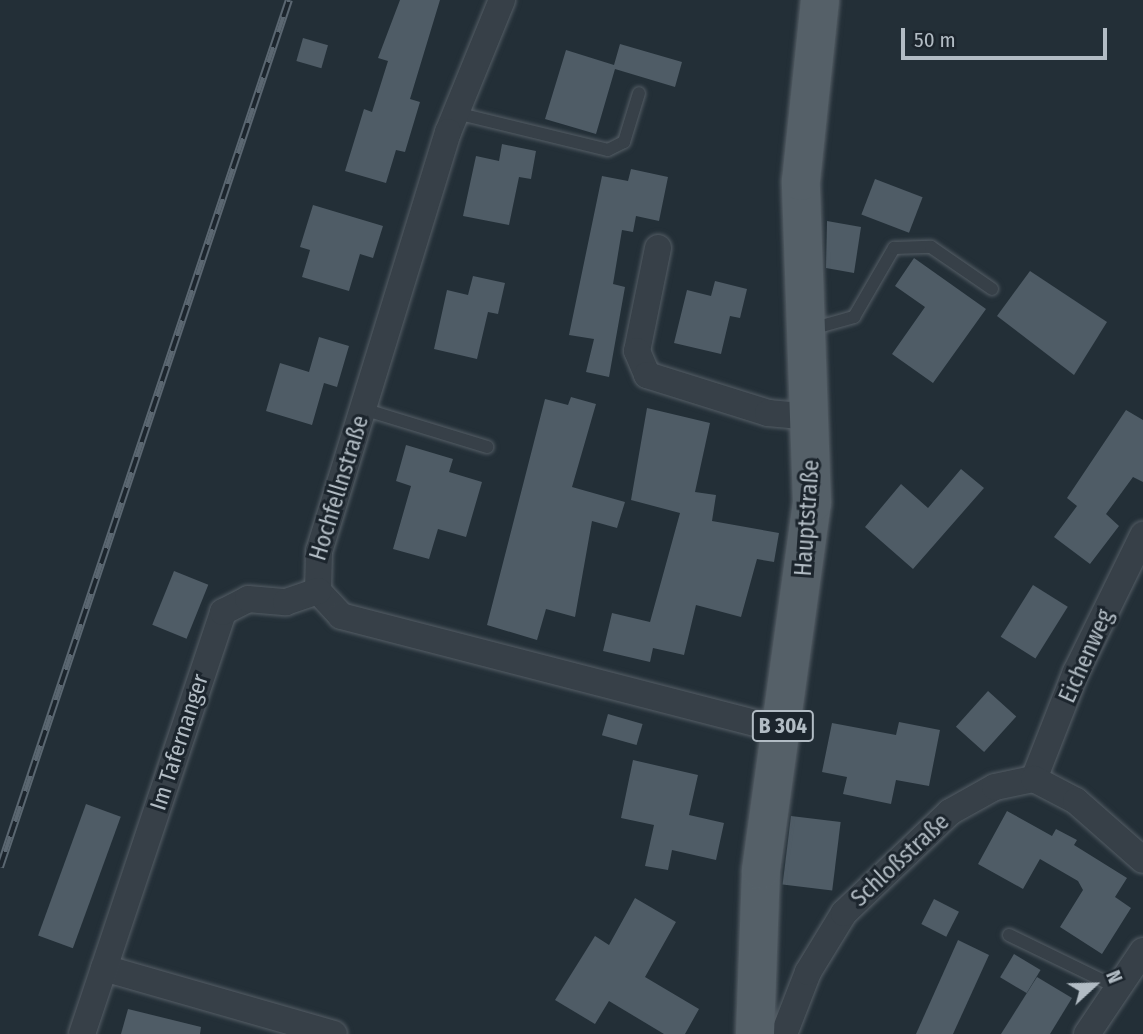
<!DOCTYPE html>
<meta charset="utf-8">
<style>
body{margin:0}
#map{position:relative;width:1143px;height:1034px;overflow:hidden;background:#232f37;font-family:"Fira Sans Condensed",sans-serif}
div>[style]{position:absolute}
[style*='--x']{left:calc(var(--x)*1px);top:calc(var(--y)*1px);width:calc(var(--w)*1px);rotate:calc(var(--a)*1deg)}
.building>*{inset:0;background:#4f5c66;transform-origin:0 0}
.roads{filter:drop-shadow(0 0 2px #555e66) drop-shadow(0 0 2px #555e66)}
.service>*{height:12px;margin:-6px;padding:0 6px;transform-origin:6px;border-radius:6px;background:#374048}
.minor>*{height:26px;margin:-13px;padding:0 13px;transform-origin:13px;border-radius:13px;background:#374048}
.primary>*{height:38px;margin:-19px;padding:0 19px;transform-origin:19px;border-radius:19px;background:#556068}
.rail>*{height:8px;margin-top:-4px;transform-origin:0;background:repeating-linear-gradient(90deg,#1c252d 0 16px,#5b6771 0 32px);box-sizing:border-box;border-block:2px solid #5b6771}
span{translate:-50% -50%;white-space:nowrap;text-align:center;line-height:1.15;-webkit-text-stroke:6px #1c252d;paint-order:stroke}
.shield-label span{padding:2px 5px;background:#1c252d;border:2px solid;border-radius:5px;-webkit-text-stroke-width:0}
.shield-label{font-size:21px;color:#b2bcc4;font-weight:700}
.street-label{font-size:23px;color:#b2bcc4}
.north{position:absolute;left:1059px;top:950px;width:70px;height:70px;-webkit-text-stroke:5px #1c252d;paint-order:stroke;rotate:68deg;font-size:19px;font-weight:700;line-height:28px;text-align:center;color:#b2bcc4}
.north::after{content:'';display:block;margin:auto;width:24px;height:32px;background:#b2bcc4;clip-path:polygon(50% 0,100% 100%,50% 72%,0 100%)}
.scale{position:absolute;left:901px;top:28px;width:206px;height:32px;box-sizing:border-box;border:4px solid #b2bcc4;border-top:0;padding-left:9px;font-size:21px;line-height:24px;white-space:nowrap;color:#b2bcc4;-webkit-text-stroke:5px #1c252d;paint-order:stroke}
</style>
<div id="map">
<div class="building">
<div style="clip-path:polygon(400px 0,440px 0,410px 99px,420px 102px,405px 152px,396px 150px,386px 183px,345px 171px,364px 109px,372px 112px,388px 61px,378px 58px)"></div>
<div style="left:303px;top:38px;width:26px;height:24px;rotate:16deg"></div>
<div style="clip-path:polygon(620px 44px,682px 62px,675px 87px,615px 69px,596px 134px,545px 119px,566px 50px,614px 65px)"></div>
<div style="clip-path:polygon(502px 144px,536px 151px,531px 179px,519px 177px,509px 225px,463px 216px,476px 156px,499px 161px)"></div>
<div style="clip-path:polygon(631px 169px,668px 177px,659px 221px,636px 216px,633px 232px,622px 230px,613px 284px,625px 287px,609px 377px,586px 372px,594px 339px,569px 335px,602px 176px,628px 181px)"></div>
<div style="left:875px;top:179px;width:51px;height:38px;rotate:21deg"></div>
<div style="clip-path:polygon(313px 205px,383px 226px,373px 258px,360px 254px,349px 291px,302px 277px,310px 250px,300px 247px)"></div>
<div style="clip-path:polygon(827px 221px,861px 227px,854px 273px,826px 268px)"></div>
<div style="clip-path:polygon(914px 258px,986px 309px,933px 383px,892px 354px,925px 307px,895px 286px)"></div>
<div style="clip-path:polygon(1030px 271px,1107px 322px,1074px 375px,997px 316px)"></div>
<div style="clip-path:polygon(473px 276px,505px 283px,498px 314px,488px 312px,477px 359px,434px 349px,447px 290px,468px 295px)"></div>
<div style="clip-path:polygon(715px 281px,747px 289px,740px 318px,730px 316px,721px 354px,674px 343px,687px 290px,711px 296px)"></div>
<div style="clip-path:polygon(319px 337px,349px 346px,337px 387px,324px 383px,312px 425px,266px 411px,280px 363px,309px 372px)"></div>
<div style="clip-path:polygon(571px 397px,596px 404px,572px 487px,625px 502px,617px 528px,592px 521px,575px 617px,546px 609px,537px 640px,487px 625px,545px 399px,568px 405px)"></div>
<div style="clip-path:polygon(647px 408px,710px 423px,695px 492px,716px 495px,712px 521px,779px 533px,774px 562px,757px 559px,741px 617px,696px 605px,684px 655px,653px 648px,650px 662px,603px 651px,612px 613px,650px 622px,680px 513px,631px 500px)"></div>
<div style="clip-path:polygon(1126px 410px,1143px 420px,1143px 482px,1133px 477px,1106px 514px,1119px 526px,1090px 564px,1054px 537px,1077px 506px,1067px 498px)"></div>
<div style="clip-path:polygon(406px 445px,453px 459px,449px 472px,482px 482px,466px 537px,438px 529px,429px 559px,393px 549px,411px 486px,396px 481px)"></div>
<div style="clip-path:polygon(961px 469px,984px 488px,913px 569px,865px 527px,901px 484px,928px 508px)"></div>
<div style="left:174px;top:571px;width:37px;height:58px;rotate:22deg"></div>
<div style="left:1033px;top:585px;width:41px;height:61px;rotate:32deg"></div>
<div style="left:988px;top:691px;width:38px;height:48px;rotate:42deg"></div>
<div style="left:608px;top:714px;width:36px;height:22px;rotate:16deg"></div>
<div style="clip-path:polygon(899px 722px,940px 730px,929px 786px,896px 780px,891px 804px,843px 794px,847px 777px,822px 772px,832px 723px,896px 735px)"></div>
<div style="clip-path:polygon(633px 760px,698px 775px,689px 815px,724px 823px,716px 860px,672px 850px,668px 870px,645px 866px,654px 825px,621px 818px)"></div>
<div style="left:86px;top:804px;width:37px;height:140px;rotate:20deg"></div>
<div style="clip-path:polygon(1007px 811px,1052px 836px,1056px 829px,1077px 840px,1074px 845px,1127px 878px,1115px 897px,1131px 908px,1102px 954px,1060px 927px,1083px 890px,1078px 881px,1040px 859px,1023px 889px,978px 864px)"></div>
<div style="left:791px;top:816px;width:50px;height:69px;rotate:7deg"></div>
<div style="clip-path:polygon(635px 898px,676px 922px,645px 977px,699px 1009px,685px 1034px,664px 1034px,609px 1001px,595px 1024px,555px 1000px,595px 936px,609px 945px)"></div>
<div style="left:934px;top:899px;width:28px;height:28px;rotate:27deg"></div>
<div style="clip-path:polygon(958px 940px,989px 955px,953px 1034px,916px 1034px)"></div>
<div style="left:1014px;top:954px;width:31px;height:27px;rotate:31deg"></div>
<div style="clip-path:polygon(1037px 977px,1072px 998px,1050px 1034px,1001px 1034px)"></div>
<div style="clip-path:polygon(128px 1009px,201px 1027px,200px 1034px,121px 1034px)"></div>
</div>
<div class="roads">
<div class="service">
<div style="--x:456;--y:113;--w:156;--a:13.7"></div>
<div style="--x:608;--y:150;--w:18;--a:-27"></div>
<div style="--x:624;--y:142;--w:51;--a:-73"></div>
<div style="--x:811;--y:329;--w:45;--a:-15.6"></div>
<div style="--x:854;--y:317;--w:80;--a:-59.9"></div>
<div style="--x:894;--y:248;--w:37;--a:-2"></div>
<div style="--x:931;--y:247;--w:74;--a:34.5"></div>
<div style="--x:363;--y:409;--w:130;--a:17"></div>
<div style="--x:1009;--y:935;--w:121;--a:25.9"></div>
</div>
<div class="minor">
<div style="--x:502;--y:0;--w:143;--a:112.2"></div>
<div style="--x:448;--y:132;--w:438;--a:107.1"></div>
<div style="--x:319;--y:551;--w:40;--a:91.4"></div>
<div style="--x:318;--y:591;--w:34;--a:47"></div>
<div style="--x:341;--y:616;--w:456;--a:14.5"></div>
<div style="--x:658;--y:248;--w:105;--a:101.5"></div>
<div style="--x:637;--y:351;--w:26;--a:67"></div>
<div style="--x:647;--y:375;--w:127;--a:17.4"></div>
<div style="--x:768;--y:413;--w:44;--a:5.2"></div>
<div style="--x:1034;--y:779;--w:115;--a:-68.6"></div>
<div style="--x:1076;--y:672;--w:153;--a:-63.9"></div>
<div style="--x:104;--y:968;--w:239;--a:16"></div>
<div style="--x:82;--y:1034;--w:445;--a:-71.5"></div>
<div style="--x:223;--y:612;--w:28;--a:-27"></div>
<div style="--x:248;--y:599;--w:38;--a:5"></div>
<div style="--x:286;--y:602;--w:34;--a:-19"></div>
<div style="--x:784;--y:1034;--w:66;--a:-68.8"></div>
<div style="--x:808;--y:972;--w:69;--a:-58.6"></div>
<div style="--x:844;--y:913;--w:146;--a:-43.6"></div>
<div style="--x:950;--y:812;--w:51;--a:-29.1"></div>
<div style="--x:995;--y:787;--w:40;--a:-12"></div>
<div style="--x:1034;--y:779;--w:47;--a:27.6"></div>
<div style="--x:1076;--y:801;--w:89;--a:41.4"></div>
<div style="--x:1087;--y:1034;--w:100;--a:-56"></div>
</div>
<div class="primary">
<div style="--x:755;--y:1034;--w:164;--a:-87.9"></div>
<div style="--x:761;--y:870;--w:371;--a:-82.1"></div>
<div style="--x:812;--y:503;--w:322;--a:-92"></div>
<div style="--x:801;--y:181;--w:182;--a:-84"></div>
</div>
</div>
<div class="rail">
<div style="--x:0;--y:867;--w:914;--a:-71.57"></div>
</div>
<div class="shield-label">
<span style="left:783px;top:726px">B 304</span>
</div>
<div class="street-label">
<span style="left:339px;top:488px;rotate:-73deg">Hochfellnstraße</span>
<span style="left:807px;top:518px;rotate:-86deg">Hauptstraße</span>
<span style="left:1086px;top:656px;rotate:-66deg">Eichenweg</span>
<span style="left:179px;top:742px;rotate:-72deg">Im Tafernanger</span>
<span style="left:900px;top:860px;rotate:-43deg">Schloßstraße</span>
</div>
<div class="north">N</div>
<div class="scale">50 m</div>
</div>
